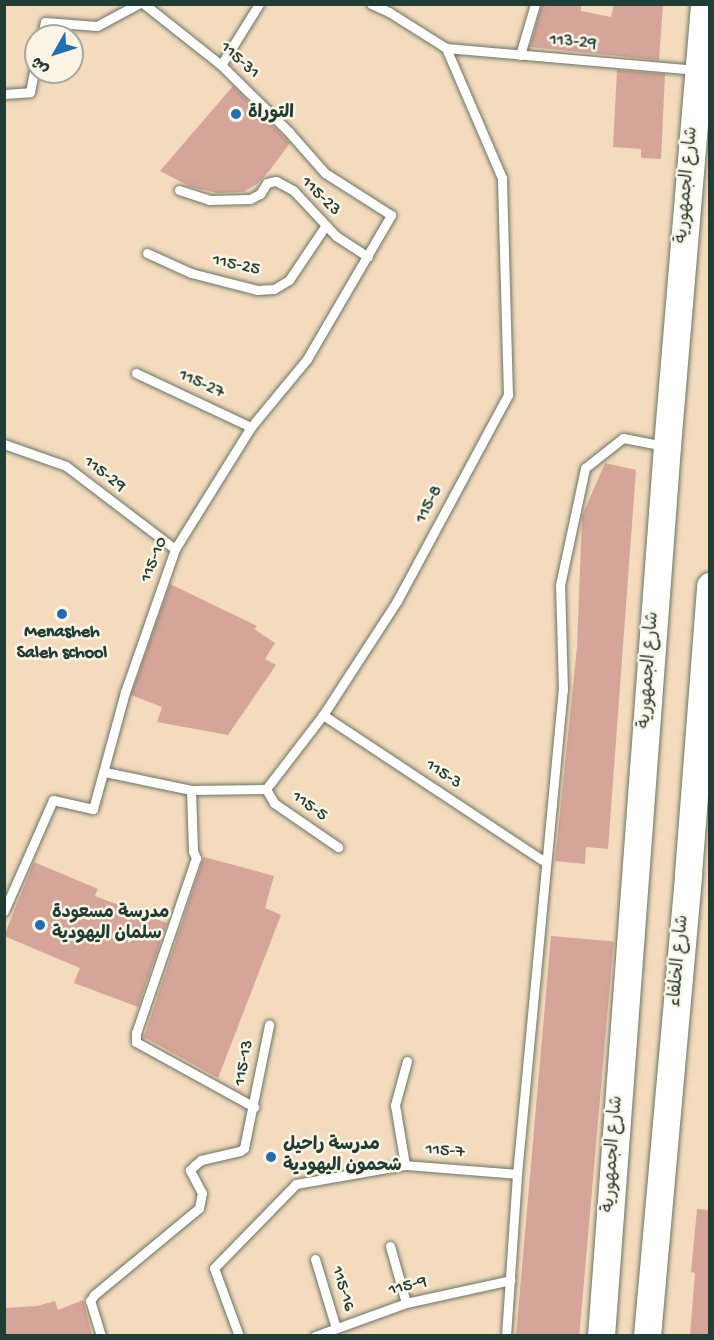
<!DOCTYPE html>
<meta charset="utf-8">
<style>
body{margin:0}
#map{position:relative;width:714px;height:1340px;overflow:hidden;background:#f4dbbd;font-family:"Gochi Hand","Playpen Sans Arabic",sans-serif}
div>[style]{position:absolute}
[style*='--x']{left:calc(var(--x)*1px);top:calc(var(--y)*1px);width:calc(var(--w)*1px);rotate:calc(var(--a)*1deg)}
.building>*{inset:0;background:#d6a599;transform-origin:0 0}
.roads{filter:drop-shadow(0 0 2px #6a7464) drop-shadow(0 0 2px #6a7464)}
.service>*{height:9px;margin:-4.5px;padding:0 4.5px;transform-origin:4.5px;border-radius:4.5px;background:#fff}
.primary>*{height:27px;margin:-13.5px;padding:0 13.5px;transform-origin:13.5px;border-radius:13.5px;background:#fff}
.dots>*{width:16px;height:16px;translate:-50% -50%;box-sizing:border-box;border:3px solid #fcf5e5;border-radius:50%}
span{translate:-50% -50%;white-space:nowrap;text-align:center;line-height:1.15;-webkit-text-stroke:5px #fcf5e5;paint-order:stroke}
.street-label{font-size:18px;color:#1f3d34}
.poi-label{font-size:18px;color:#1f3d34;font-weight:700}
.left{translate:0 -50%;text-align:left}
.frame{position:absolute;inset:0;border:6px solid #1f3d34;pointer-events:none}
.north{position:absolute;left:24px;top:24px;width:60px;height:60px;box-sizing:border-box;background:#fcf5e5;border:2px solid #a4ab9e;border-radius:50%;rotate:231deg;font-size:16px;font-weight:700;line-height:24px;text-align:center;color:#1f3d34}
.north::after{content:'';display:block;margin:auto;width:21px;height:27px;background:#1f6fb2;clip-path:polygon(50% 0,100% 100%,50% 72%,0 100%)}
</style>
<div id="map">
<div class="building">
<div style="clip-path:polygon(542px 4px,581px 4px,581px 11px,611px 17px,614px 4px,663px 4px,659px 60px,530px 47px)"></div>
<div style="clip-path:polygon(617px 70px,665px 74px,661px 159px,641px 158px,641px 149px,613px 147px)"></div>
<div style="clip-path:polygon(233px 86px,290px 143px,270px 170px,257px 184px,243px 192px,217px 193px,191px 187px,160px 171px)"></div>
<div style="clip-path:polygon(605px 463px,636px 470px,608px 849px,586px 847px,585px 864px,555px 861px,577px 647px,582px 516px)"></div>
<div style="clip-path:polygon(170px 584px,257px 626px,254px 629px,275px 643px,265px 659px,276px 665px,228px 735px,157px 722px,162px 707px,131px 695px)"></div>
<div style="clip-path:polygon(204px 857px,274px 876px,265px 908px,281px 915px,218px 1078px,144px 1037px)"></div>
<div style="clip-path:polygon(34px 862px,98px 889px,95px 896px,167px 923px,138px 1007px,74px 983px,80px 968px,4px 936px)"></div>
<div style="left:551px;top:936px;width:63px;height:400px;rotate:5deg"></div>
<div style="clip-path:polygon(697px 1209px,710px 1210px,710px 1335px,690px 1335px,695px 1273px,691px 1272px)"></div>
<div style="clip-path:polygon(83px 1300px,92px 1335px,4px 1335px,4px 1308px,37px 1306px,55px 1301px,58px 1310px)"></div>
</div>
<div class="roads">
<div class="service">
<div style="--x:371;--y:4;--w:20;--a:24"></div>
<div style="--x:389;--y:12;--w:67;--a:32.3"></div>
<div style="--x:446;--y:48;--w:252;--a:5"></div>
<div style="--x:42;--y:36;--w:14;--a:-78"></div>
<div style="--x:45;--y:22;--w:52;--a:4.4"></div>
<div style="--x:97;--y:26;--w:47;--a:-28.2"></div>
<div style="--x:520;--y:55;--w:53;--a:-73.6"></div>
<div style="--x:221;--y:65;--w:72;--a:-58.1"></div>
<div style="--x:4;--y:94;--w:26;--a:-4"></div>
<div style="--x:30;--y:92;--w:31;--a:-79"></div>
<div style="--x:179;--y:190;--w:32;--a:18"></div>
<div style="--x:209;--y:200;--w:41;--a:-1.4"></div>
<div style="--x:250;--y:199;--w:11;--a:-27"></div>
<div style="--x:260;--y:194;--w:13;--a:-58"></div>
<div style="--x:267;--y:183;--w:9;--a:-13"></div>
<div style="--x:276;--y:181;--w:19;--a:28"></div>
<div style="--x:293;--y:190;--w:63;--a:46.9"></div>
<div style="--x:336;--y:236;--w:38;--a:33"></div>
<div style="--x:147;--y:253;--w:48;--a:24.4"></div>
<div style="--x:191;--y:273;--w:68;--a:14.4"></div>
<div style="--x:257;--y:290;--w:17;--a:-3"></div>
<div style="--x:274;--y:289;--w:17;--a:-31"></div>
<div style="--x:289;--y:280;--w:66;--a:-56.1"></div>
<div style="--x:136;--y:373;--w:127;--a:25.2"></div>
<div style="--x:4;--y:444;--w:66;--a:19.5"></div>
<div style="--x:66;--y:466;--w:137;--a:37.3"></div>
<div style="--x:323;--y:715;--w:266;--a:33.5"></div>
<div style="--x:105;--y:772;--w:88;--a:11.8"></div>
<div style="--x:191;--y:790;--w:75;--a:-0.8"></div>
<div style="--x:266;--y:789;--w:93;--a:-52.4"></div>
<div style="--x:323;--y:715;--w:136;--a:-57"></div>
<div style="--x:397;--y:601;--w:234;--a:-61.7"></div>
<div style="--x:508;--y:395;--w:217;--a:-91.6"></div>
<div style="--x:502;--y:178;--w:142;--a:-113.3"></div>
<div style="--x:266;--y:789;--w:16;--a:60"></div>
<div style="--x:274;--y:803;--w:78;--a:34.5"></div>
<div style="--x:191;--y:790;--w:61;--a:88.1"></div>
<div style="--x:193;--y:851;--w:8;--a:67"></div>
<div style="--x:196;--y:858;--w:185;--a:108.9"></div>
<div style="--x:136;--y:1033;--w:9;--a:90"></div>
<div style="--x:136;--y:1042;--w:135;--a:28.8"></div>
<div style="--x:4;--y:911;--w:121;--a:-66.2"></div>
<div style="--x:53;--y:800;--w:41;--a:12.7"></div>
<div style="--x:93;--y:809;--w:121;--a:-74.7"></div>
<div style="--x:125;--y:692;--w:151;--a:-70.7"></div>
<div style="--x:175;--y:549;--w:144;--a:-58.1"></div>
<div style="--x:251;--y:427;--w:88;--a:-50.5"></div>
<div style="--x:307;--y:359;--w:167;--a:-59.7"></div>
<div style="--x:391;--y:215;--w:78;--a:-147.5"></div>
<div style="--x:325;--y:173;--w:55;--a:-131.3"></div>
<div style="--x:289;--y:132;--w:95;--a:-135.4"></div>
<div style="--x:221;--y:65;--w:98;--a:-141.6"></div>
<div style="--x:407;--y:1061;--w:46;--a:105.3"></div>
<div style="--x:395;--y:1105;--w:61;--a:80.5"></div>
<div style="--x:405;--y:1165;--w:112;--a:4.6"></div>
<div style="--x:390;--y:1246;--w:59;--a:74.3"></div>
<div style="--x:315;--y:1259;--w:72;--a:73.1"></div>
<div style="--x:101;--y:1336;--w:37;--a:-107"></div>
<div style="--x:90;--y:1301;--w:7;--a:-56"></div>
<div style="--x:94;--y:1295;--w:136;--a:-39.6"></div>
<div style="--x:199;--y:1208;--w:15;--a:-79"></div>
<div style="--x:202;--y:1193;--w:26;--a:-118"></div>
<div style="--x:190;--y:1170;--w:7;--a:-45"></div>
<div style="--x:195;--y:1165;--w:8;--a:-40"></div>
<div style="--x:201;--y:1160;--w:40;--a:-13"></div>
<div style="--x:240;--y:1151;--w:5;--a:-37"></div>
<div style="--x:244;--y:1148;--w:126;--a:-78.5"></div>
<div style="--x:239;--y:1336;--w:72;--a:-110.2"></div>
<div style="--x:214;--y:1268;--w:117;--a:-45.7"></div>
<div style="--x:296;--y:1184;--w:111;--a:-9.9"></div>
<div style="--x:315;--y:1336;--w:97;--a:-19.9"></div>
<div style="--x:406;--y:1303;--w:107;--a:-12.4"></div>
<div style="--x:506;--y:1336;--w:162;--a:-86.1"></div>
<div style="--x:517;--y:1174;--w:486;--a:-84.6"></div>
<div style="--x:563;--y:690;--w:105;--a:-91.6"></div>
<div style="--x:560;--y:585;--w:120;--a:-77.9"></div>
<div style="--x:585;--y:468;--w:48;--a:-38.3"></div>
<div style="--x:623;--y:438;--w:43;--a:10.8"></div>
</div>
<div class="primary">
<div style="--x:601;--y:1336;--w:892;--a:-85.76"></div>
<div style="--x:667;--y:446;--w:444;--a:-85.2"></div>
<div style="--x:647;--y:1336;--w:464;--a:-84.9"></div>
<div style="--x:688;--y:874;--w:289;--a:-85.6"></div>
</div>
</div>
<div class="dots">
<div style="left:236px;top:114px;background:#1f6fb2"></div>
<div style="left:62px;top:614px;background:#1f6fb2"></div>
<div style="left:40px;top:925px;background:#1f6fb2"></div>
<div style="left:271px;top:1157px;background:#1f6fb2"></div>
</div>
<div class="street-label">
<span style="left:573px;top:43px;rotate:5deg">113-29</span>
<span style="left:239px;top:61px;rotate:42deg">115-31</span>
<span style="left:688px;top:185px;rotate:-85deg">شارع الجمهورية</span>
<span style="left:320px;top:197px;rotate:44deg">115-23</span>
<span style="left:236px;top:266px;rotate:12deg">115-25</span>
<span style="left:201px;top:385px;rotate:25deg">115-27</span>
<span style="left:104px;top:475px;rotate:37deg">115-29</span>
<span style="left:430px;top:505px;rotate:-62deg">115-8</span>
<span style="left:155px;top:560px;rotate:-68deg">115-10</span>
<span style="left:650px;top:670px;rotate:-86deg">شارع الجمهورية</span>
<span style="left:443px;top:775px;rotate:33deg">115-3</span>
<span style="left:309px;top:807px;rotate:35deg">115-5</span>
<span style="left:680px;top:961px;rotate:-85deg">شارع الخلفاء</span>
<span style="left:245px;top:1063px;rotate:-80deg">115-13</span>
<span style="left:445px;top:1152px;rotate:4deg">115-7</span>
<span style="left:614px;top:1154px;rotate:-86deg">شارع الجمهورية</span>
<span style="left:408px;top:1287px;rotate:-15deg">115-9</span>
<span style="left:342px;top:1289px;rotate:73deg">115-16</span>
</div>
<div class="poi-label">
<span class="left" style="left:248px;top:114px">التوراة</span>
<span style="left:62px;top:644px">Menasheh<br>Saleh school</span>
<span class="left" style="left:52px;top:925px">مدرسة مسعودة<br>سلمان اليهودية</span>
<span class="left" style="left:283px;top:1157px">مدرسة راحيل<br>شحمون اليهودية</span>
</div>
<div class="frame"></div>
<div class="north">ش</div>
</div>
